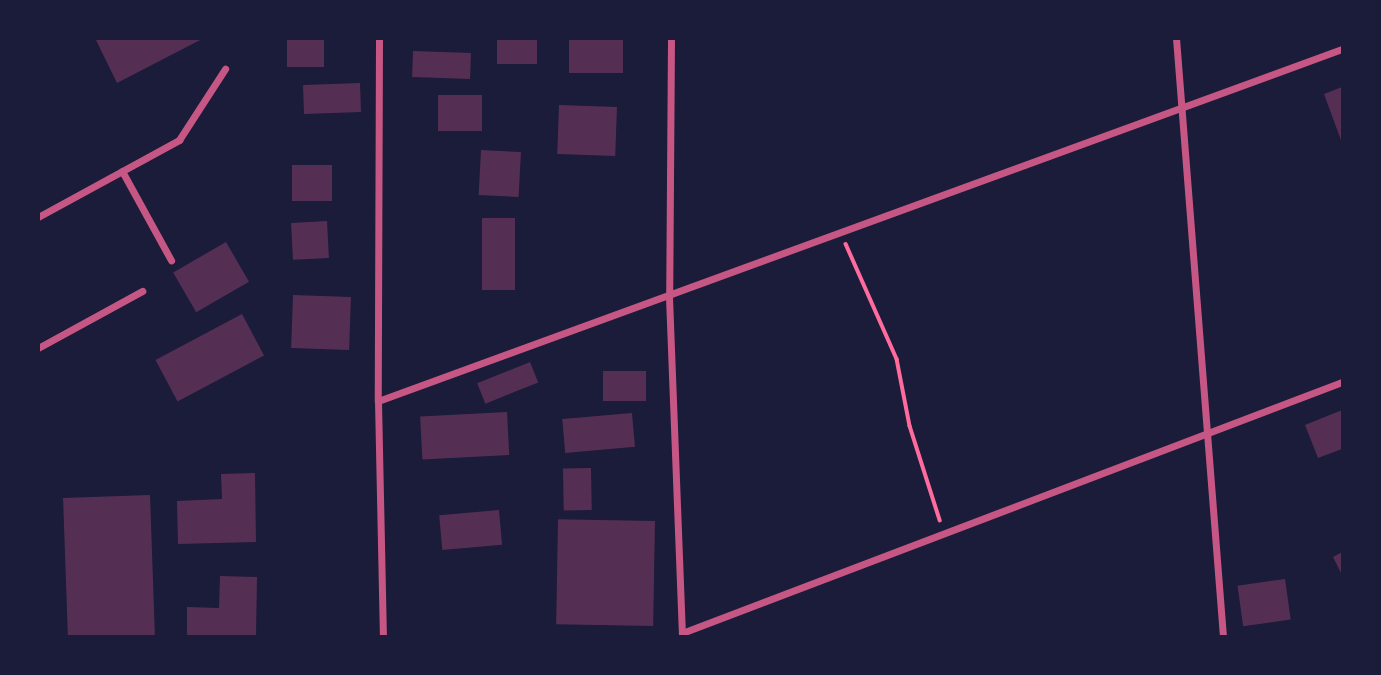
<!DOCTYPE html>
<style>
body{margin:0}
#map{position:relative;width:1381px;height:675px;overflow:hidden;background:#1b1b3a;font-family:Montserrat,sans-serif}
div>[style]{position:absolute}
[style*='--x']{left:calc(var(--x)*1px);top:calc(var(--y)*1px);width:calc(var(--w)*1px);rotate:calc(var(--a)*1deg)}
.building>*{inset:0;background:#542f53;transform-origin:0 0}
.path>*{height:3.5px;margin:-1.75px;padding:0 1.75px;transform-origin:1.75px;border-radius:1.75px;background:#ff6b9d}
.minor>*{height:7px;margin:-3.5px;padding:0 3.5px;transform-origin:3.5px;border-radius:3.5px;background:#c65784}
span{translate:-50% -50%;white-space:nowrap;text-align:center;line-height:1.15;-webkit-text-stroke:6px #1b1b3a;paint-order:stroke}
.frame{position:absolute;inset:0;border:40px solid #1b1b3a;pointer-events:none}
</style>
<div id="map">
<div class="building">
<div style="clip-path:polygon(95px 38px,204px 38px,117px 83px)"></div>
<div style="left:287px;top:38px;width:37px;height:29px"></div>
<div style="left:497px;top:38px;width:40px;height:26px"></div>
<div style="left:569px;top:38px;width:54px;height:35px"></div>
<div style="left:413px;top:51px;width:58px;height:26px;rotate:2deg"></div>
<div style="left:360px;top:83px;width:29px;height:57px;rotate:88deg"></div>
<div style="clip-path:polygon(1342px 87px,1342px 143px,1324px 94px)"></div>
<div style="left:438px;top:95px;width:44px;height:36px"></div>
<div style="left:559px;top:105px;width:58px;height:49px;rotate:2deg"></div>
<div style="left:481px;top:150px;width:40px;height:45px;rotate:3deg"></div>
<div style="left:292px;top:165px;width:40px;height:36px"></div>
<div style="left:482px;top:218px;width:33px;height:72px"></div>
<div style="left:327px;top:221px;width:37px;height:36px;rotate:87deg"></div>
<div style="left:226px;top:242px;width:46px;height:61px;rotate:60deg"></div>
<div style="left:293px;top:295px;width:58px;height:53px;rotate:2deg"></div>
<div style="left:242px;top:314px;width:47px;height:98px;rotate:62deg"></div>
<div style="left:530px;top:362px;width:22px;height:57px;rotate:68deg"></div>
<div style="left:603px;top:371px;width:43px;height:30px"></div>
<div style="clip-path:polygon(1342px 410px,1342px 449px,1318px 458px,1305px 425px)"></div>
<div style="left:507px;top:412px;width:43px;height:87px;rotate:87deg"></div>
<div style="left:632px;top:413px;width:34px;height:70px;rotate:85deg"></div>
<div style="left:591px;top:468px;width:42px;height:28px;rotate:89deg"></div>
<div style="clip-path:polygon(255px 473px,256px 542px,178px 544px,177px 501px,222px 499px,221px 474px)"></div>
<div style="left:150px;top:495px;width:141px;height:87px;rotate:88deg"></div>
<div style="left:499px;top:510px;width:35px;height:60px;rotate:85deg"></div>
<div style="left:655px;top:521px;width:105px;height:97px;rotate:91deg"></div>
<div style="clip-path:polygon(1342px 552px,1342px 575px,1333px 557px)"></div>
<div style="clip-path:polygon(220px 576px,257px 577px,256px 636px,187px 636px,187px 607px,219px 608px)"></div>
<div style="left:1285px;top:579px;width:41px;height:48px;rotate:82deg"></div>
</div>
<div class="path">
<div style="--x:846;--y:244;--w:126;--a:66.1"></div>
<div style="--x:897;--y:359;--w:68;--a:79"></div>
<div style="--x:910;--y:426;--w:99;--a:72.3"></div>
</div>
<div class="minor">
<div style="--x:379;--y:38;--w:363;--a:90.2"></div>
<div style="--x:378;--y:401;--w:235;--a:88.8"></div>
<div style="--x:671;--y:38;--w:259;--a:90.4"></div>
<div style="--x:669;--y:297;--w:339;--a:87.8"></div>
<div style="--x:1176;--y:38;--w:600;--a:85.51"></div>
<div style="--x:122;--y:171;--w:102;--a:61.2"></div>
<div style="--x:38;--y:217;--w:161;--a:-28.6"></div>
<div style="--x:179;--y:140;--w:85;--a:-57.1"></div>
<div style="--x:38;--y:348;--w:119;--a:-28.7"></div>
<div style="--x:378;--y:401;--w:1026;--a:-20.06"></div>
<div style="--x:682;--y:633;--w:706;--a:-20.82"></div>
</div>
<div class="frame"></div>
</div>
